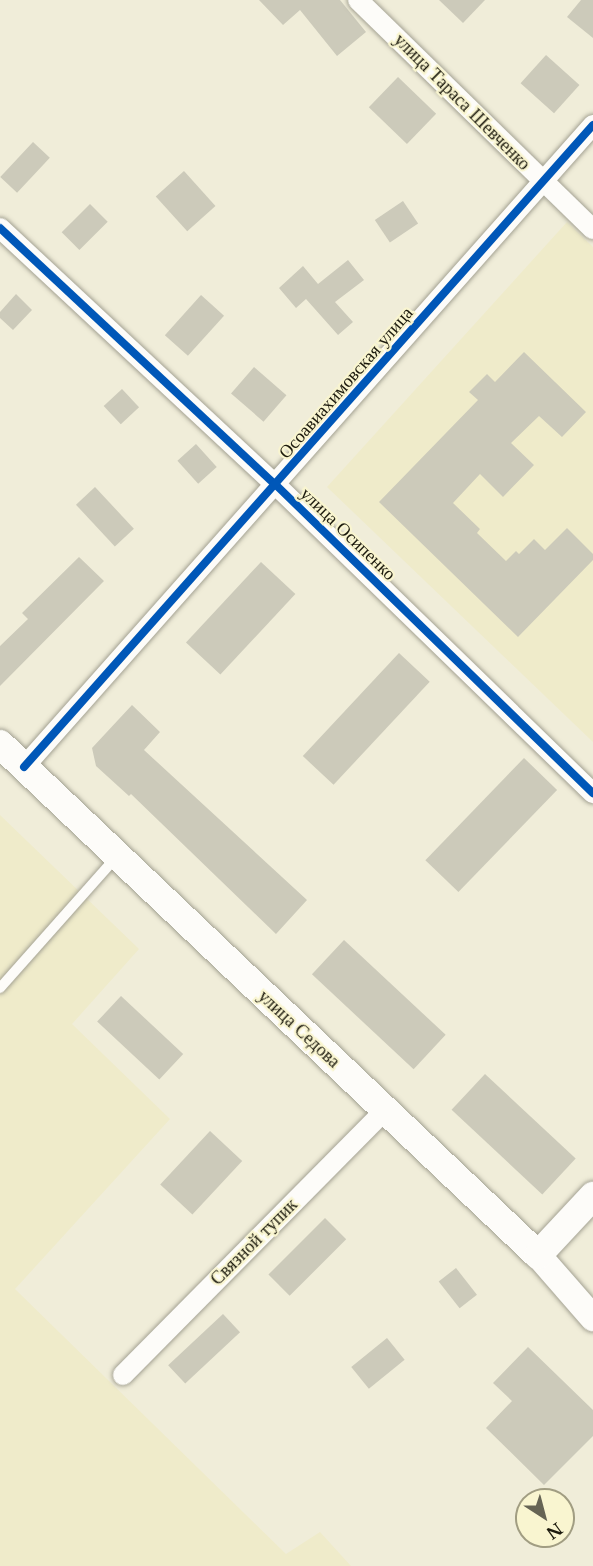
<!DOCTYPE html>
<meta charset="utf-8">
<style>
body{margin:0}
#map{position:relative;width:593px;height:1566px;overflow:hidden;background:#f0edd9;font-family:"Libre Baskerville",serif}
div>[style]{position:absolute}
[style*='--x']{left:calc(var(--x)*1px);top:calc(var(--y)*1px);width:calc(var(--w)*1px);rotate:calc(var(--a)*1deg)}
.built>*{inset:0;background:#efebca}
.building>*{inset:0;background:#cccaba;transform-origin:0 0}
.roads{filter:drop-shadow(0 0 2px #a4a293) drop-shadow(0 0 2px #a4a293)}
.service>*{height:10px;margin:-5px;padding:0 5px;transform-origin:5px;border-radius:5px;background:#fdfcf9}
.minor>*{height:20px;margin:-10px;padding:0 10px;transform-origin:10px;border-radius:10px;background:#fdfcf9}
.tertiary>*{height:26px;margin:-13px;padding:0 13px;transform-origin:13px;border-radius:13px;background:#fdfcf9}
.secondary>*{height:28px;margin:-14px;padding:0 14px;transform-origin:14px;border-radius:14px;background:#fdfcf9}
.cycleway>*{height:8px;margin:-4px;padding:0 4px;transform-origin:4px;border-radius:4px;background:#0057b8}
span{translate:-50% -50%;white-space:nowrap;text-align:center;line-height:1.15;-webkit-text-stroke:4.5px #f9f5d0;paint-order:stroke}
.street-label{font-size:18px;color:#1c1a0d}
.north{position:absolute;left:515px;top:1488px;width:60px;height:60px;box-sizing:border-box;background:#f9f5d0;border:2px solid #a19d82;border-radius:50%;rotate:144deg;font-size:16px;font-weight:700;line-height:24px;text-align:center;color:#1c1a0d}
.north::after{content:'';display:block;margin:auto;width:21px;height:27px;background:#666454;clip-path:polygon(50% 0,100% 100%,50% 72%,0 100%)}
</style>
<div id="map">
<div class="built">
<div style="clip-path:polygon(567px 222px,593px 247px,593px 742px,327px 487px)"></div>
<div style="clip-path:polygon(0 815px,139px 949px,72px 1024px,170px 1119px,15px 1289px,286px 1554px,320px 1532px,351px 1566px,0 1566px)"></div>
</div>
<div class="building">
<div style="clip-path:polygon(259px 0,340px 0,366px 32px,337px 56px,300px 10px,283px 25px)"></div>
<div style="clip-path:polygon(439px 0,485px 0,463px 23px)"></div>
<div style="clip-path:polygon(581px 0,593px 0,593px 38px,567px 17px)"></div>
<div style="left:546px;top:55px;width:45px;height:38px;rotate:42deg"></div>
<div style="left:398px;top:77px;width:53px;height:42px;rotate:44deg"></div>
<div style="left:33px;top:142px;width:23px;height:48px;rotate:43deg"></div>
<div style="left:184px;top:171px;width:47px;height:38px;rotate:48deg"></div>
<div style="left:403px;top:201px;width:27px;height:34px;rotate:56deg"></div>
<div style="left:90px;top:204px;width:25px;height:40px;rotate:45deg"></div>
<div style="clip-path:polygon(348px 260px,364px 280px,335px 302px,353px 322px,338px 335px,306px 299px,296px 308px,279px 288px,303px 266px,318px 284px)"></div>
<div style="clip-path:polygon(16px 294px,32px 310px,13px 330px,0 318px,0 312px)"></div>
<div style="left:201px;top:295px;width:31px;height:54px;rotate:42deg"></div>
<div style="clip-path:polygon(524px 352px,586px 412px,562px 437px,539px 416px,511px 443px,534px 465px,503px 497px,480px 474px,453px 503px,480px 529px,477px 533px,506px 561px,516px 551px,519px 554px,534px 539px,545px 550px,567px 528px,593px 554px,593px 560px,518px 637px,379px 502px,478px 400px,469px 392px,487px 374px,495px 382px)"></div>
<div style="left:254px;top:367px;width:43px;height:35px;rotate:41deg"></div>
<div style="left:122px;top:389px;width:25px;height:25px;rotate:47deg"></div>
<div style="left:196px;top:444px;width:31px;height:25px;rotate:48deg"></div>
<div style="left:95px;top:487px;width:57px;height:26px;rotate:47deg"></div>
<div style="clip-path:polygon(79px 557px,104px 581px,0 686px,0 646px,28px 619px,22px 613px)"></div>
<div style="left:261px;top:562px;width:47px;height:110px;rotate:43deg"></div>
<div style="left:399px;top:653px;width:42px;height:141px;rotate:43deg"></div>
<div style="clip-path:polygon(132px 705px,160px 732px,144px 750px,307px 900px,276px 934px,131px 794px,129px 796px,96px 766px,92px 748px)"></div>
<div style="left:524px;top:758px;width:46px;height:142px;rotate:44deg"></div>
<div style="left:344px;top:940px;width:139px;height:47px;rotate:43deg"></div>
<div style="left:121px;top:996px;width:85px;height:35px;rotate:43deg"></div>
<div style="left:485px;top:1074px;width:124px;height:49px;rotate:43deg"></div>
<div style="left:210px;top:1131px;width:44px;height:73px;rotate:43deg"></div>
<div style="left:325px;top:1218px;width:30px;height:80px;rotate:45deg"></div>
<div style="left:456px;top:1268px;width:34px;height:22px;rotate:52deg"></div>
<div style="left:223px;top:1314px;width:25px;height:75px;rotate:47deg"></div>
<div style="left:387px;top:1338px;width:28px;height:46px;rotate:51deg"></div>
<div style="clip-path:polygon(528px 1347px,593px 1410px,593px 1436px,544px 1485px,486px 1428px,512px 1401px,493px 1383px)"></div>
</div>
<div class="roads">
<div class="service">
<div style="--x:0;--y:988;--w:176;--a:-48.4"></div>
</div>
<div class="minor">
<div style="--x:358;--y:0;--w:328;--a:44.3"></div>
<div style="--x:0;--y:228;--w:377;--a:43"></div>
<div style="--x:276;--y:485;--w:442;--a:44.2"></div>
<div style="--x:24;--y:767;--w:858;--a:-48.45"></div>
<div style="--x:123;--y:1375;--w:373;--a:-45.3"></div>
</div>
<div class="tertiary">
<div style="--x:538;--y:1255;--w:84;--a:48.9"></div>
</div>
<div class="secondary">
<div style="--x:0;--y:744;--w:742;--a:43.53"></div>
<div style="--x:538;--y:1255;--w:81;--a:-47"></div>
</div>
</div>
<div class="cycleway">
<div style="--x:0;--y:228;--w:377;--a:43"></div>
<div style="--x:276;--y:485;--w:442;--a:44.2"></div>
<div style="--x:24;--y:767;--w:858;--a:-48.45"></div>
</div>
<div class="street-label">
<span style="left:462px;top:102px;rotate:45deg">улица Тараса Шевченко</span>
<span style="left:346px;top:383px;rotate:-49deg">Осоавиахимовская улица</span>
<span style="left:348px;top:534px;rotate:44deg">улица Осипенко</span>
<span style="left:299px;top:1029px;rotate:43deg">улица Седова</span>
<span style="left:254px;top:1242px;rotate:-45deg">Связной тупик</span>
</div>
<div class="north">N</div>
</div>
